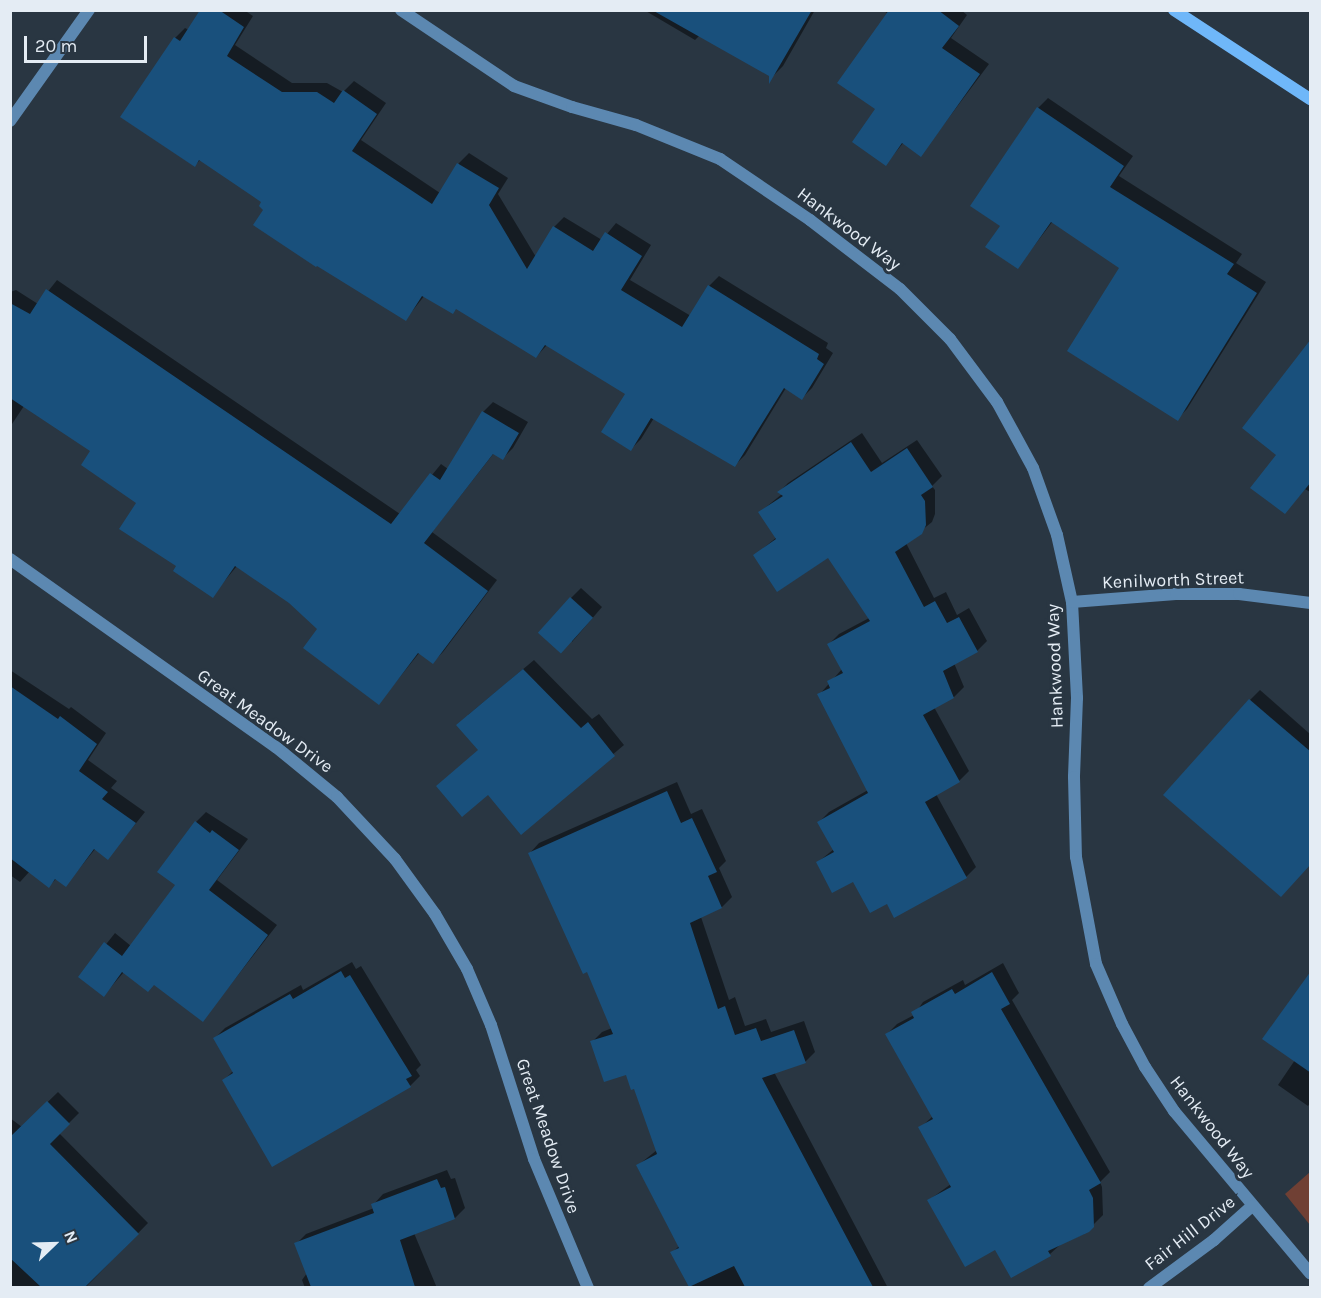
<!DOCTYPE html>
<style>
body{margin:0}
#map{position:relative;width:1321px;height:1298px;overflow:hidden;background:#293642;font-family:Karla,sans-serif}
div>[style]{position:absolute}
[style*='--x']{left:calc(var(--x)*1px);top:calc(var(--y)*1px);width:calc(var(--w)*1px);rotate:calc(var(--a)*1deg)}
.green>*{inset:0;background:#704034}
.shadow>*{inset:0;background:#0007}
.building>*{inset:0;background:#19507c;transform-origin:0 0}
.street>*{height:12px;margin:-6px;padding:0 6px;transform-origin:6px;border-radius:6px;background:#5c88b1}
.secondary>*{height:12px;margin:-6px;padding:0 6px;transform-origin:6px;border-radius:6px;background:#6fb7f9}
span{translate:-50% -50%;white-space:nowrap;text-align:center;line-height:1.15;-webkit-text-stroke:6px #293642;paint-order:stroke}
.street-label{font-size:18px;color:#e4ecf4}
.frame{position:absolute;inset:0;border:12px solid #e4ecf4;pointer-events:none}
.north{position:absolute;left:24px;top:1214px;width:60px;height:60px;-webkit-text-stroke:4px #293642;paint-order:stroke;rotate:67deg;font-size:16px;font-weight:700;line-height:24px;text-align:center;color:#e4ecf4}
.north::after{content:'';display:block;margin:auto;width:21px;height:27px;background:#e4ecf4;clip-path:polygon(50% 0,100% 100%,50% 72%,0 100%)}
.scale{position:absolute;left:24px;top:36px;width:123px;height:27px;box-sizing:border-box;border:3px solid #e4ecf4;border-top:0;padding-left:8px;font-size:18px;line-height:21px;white-space:nowrap;color:#e4ecf4;-webkit-text-stroke:4px #293642;paint-order:stroke}
</style>
<div id="map">
<div class="green">
<div style="clip-path:polygon(1310px 1172px,1310px 1225px,1285px 1194px)"></div>
</div>
<div class="shadow">
<div style="clip-path:polygon(201px 10px,244px 10px,253px 16px,235px 45px,292px 83px,327px 83px,343px 92px,354px 81px,386px 103px,361px 140px,440px 193px,459px 163px,469px 153px,508px 178px,498px 194px,536px 257px,554px 227px,564px 217px,602px 240px,616px 223px,651px 245px,630px 280px,691px 316px,709px 286px,719px 276px,828px 343px,826px 348px,833px 353px,812px 388px,802px 398px,786px 388px,745px 455px,735px 465px,654px 418px,641px 439px,631px 449px,627px 393px,547px 345px,536px 357px,457px 308px,425px 295px,406px 319px,265px 209px,263px 202px,201px 159px,195px 165px,175px 38px,185px 28px,189px 30px)"></div>
<div style="clip-path:polygon(644px 10px,815px 10px,783px 66px,773px 76px,700px 35px,695px 40px)"></div>
<div style="clip-path:polygon(883px 10px,961px 10px,967px 15px,951px 38px,989px 64px,921px 155px,904px 142px,886px 164px,877px 109px,888px 14px)"></div>
<div style="clip-path:polygon(1048px 98px,1133px 156px,1119px 176px,1242px 254px,1236px 263px,1266px 282px,1187px 409px,1177px 419px,1121px 267px,1053px 221px,1018px 267px,1002px 225px,1038px 108px)"></div>
<div style="clip-path:polygon(57px 280px,400px 514px,441px 464px,448px 469px,483px 412px,493px 402px,528px 422px,513px 448px,503px 458px,494px 453px,432px 532px,497px 580px,443px 652px,433px 662px,420px 652px,379px 703px,320px 629px,289px 602px,237px 566px,212px 596px,178px 566px,139px 502px,92px 451px,24px 406px,10px 427px,10px 292px,16px 290px,38px 304px)"></div>
<div style="clip-path:polygon(1310px 341px,1310px 492px,1305px 489px,1285px 512px,1278px 454px)"></div>
<div style="clip-path:polygon(862px 433px,882px 463px,917px 440px,942px 476px,932px 486px,935px 490px,935px 514px,932px 522px,906px 543px,934px 598px,946px 592px,957px 615px,969px 608px,987px 641px,977px 651px,954px 663px,964px 687px,954px 697px,934px 707px,969px 771px,959px 781px,936px 794px,976px 867px,966px 877px,887px 902px,853px 880px,818px 862px,834px 849px,819px 822px,829px 812px,868px 790px,819px 695px,842px 669px,829px 644px,839px 634px,869px 618px,828px 556px,755px 555px,777px 537px,760px 512px,782px 494px,779px 492px,788px 483px)"></div>
<div style="clip-path:polygon(581px 588px,602px 607px,572px 642px,571px 598px)"></div>
<div style="clip-path:polygon(534px 660px,592px 719px,599px 714px,624px 745px,521px 832px,479px 750px,468px 715px)"></div>
<div style="clip-path:polygon(10px 670px,69px 709px,71px 707px,106px 733px,88px 760px,117px 781px,111px 788px,145px 812px,108px 858px,96px 848px,66px 885px,57px 878px,49px 886px,30px 871px,20px 882px,10px 875px)"></div>
<div style="clip-path:polygon(1260px 690px,1310px 734px,1310px 863px,1250px 700px)"></div>
<div style="clip-path:polygon(677px 782px,691px 814px,702px 809px,726px 861px,719px 868px,732px 897px,722px 907px,701px 917px,729px 1000px,735px 997px,745px 1026px,766px 1019px,771px 1032px,804px 1021px,815px 1052px,805px 1062px,774px 1072px,888px 1288px,690px 1287px,672px 1253px,679px 1246px,637px 1166px,657px 1150px,635px 1087px,627px 1073px,592px 1042px,602px 1032px,612px 1028px,588px 970px,529px 854px,539px 843px)"></div>
<div style="clip-path:polygon(206px 812px,248px 839px,217px 880px,277px 925px,203px 1020px,154px 984px,124px 972px,104px 995px,80px 977px,115px 933px,131px 946px,177px 885px,196px 822px)"></div>
<div style="clip-path:polygon(352px 962px,356px 969px,361px 966px,421px 1065px,416px 1070px,420px 1076px,410px 1086px,224px 1080px,233px 1071px,215px 1038px,225px 1028px,301px 985px,303px 990px)"></div>
<div style="clip-path:polygon(1003px 963px,1019px 993px,1012px 1000px,1110px 1172px,1100px 1182px,1102px 1187px,1103px 1215px,1084px 1234px,1061px 1244px,1050px 1254px,996px 1248px,929px 1200px,951px 1184px,920px 1128px,933px 1116px,887px 1034px,897px 1024px,914px 1015px,923px 1002px,963px 980px,965px 985px)"></div>
<div style="clip-path:polygon(1310px 974px,1310px 1103px,1308px 1106px,1278px 1085px,1295px 1060px)"></div>
<div style="clip-path:polygon(58px 1092px,79px 1113px,59px 1133px,148px 1223px,85px 1288px,10px 1288px,10px 1118px,22px 1127px)"></div>
<div style="clip-path:polygon(447px 1170px,451px 1179px,455px 1178px,465px 1208px,455px 1218px,414px 1233px,437px 1288px,305px 1288px,302px 1280px,307px 1273px,296px 1244px,306px 1234px,374px 1208px,373px 1205px,383px 1194px)"></div>
</div>
<div class="building">
<div style="clip-path:polygon(200px 10px,219px 10px,244px 27px,227px 56px,282px 92px,317px 92px,334px 103px,343px 90px,377px 114px,352px 151px,432px 204px,457px 163px,499px 188px,489px 205px,527px 269px,553px 226px,593px 251px,605px 232px,642px 256px,621px 290px,682px 327px,708px 285px,819px 354px,817px 359px,824px 364px,802px 400px,784px 388px,735px 467px,651px 418px,631px 451px,601px 432px,625px 394px,545px 345px,536px 358px,456px 309px,453px 314px,422px 296px,406px 321px,317px 266px,316px 267px,253px 225px,263px 210px,259px 206px,261px 202px,199px 160px,195px 167px,120px 117px,174px 37px,180px 41px)"></div>
<div style="clip-path:polygon(652px 10px,812px 10px,769px 84px,769px 76px)"></div>
<div style="clip-path:polygon(889px 10px,938px 10px,959px 26px,942px 48px,980px 74px,921px 157px,902px 143px,886px 166px,852px 142px,875px 109px,837px 83px)"></div>
<div style="clip-path:polygon(1037px 107px,1124px 166px,1110px 187px,1234px 264px,1227px 274px,1257px 293px,1178px 421px,1067px 351px,1119px 268px,1051px 222px,1018px 269px,985px 247px,1000px 226px,970px 206px)"></div>
<div style="clip-path:polygon(46px 289px,391px 524px,430px 473px,440px 480px,482px 411px,519px 433px,503px 460px,493px 454px,424px 543px,488px 591px,433px 664px,418px 653px,379px 705px,303px 648px,317px 629px,289px 603px,235px 566px,213px 598px,173px 571px,176px 566px,119px 529px,136px 503px,81px 465px,90px 451px,10px 398px,10px 303px,30px 314px)"></div>
<div style="clip-path:polygon(1311px 339px,1311px 482px,1285px 514px,1250px 488px,1276px 455px,1242px 428px)"></div>
<div style="clip-path:polygon(851px 442px,871px 472px,907px 448px,933px 487px,921px 495px,925px 501px,926px 525px,922px 534px,895px 552px,924px 607px,935px 601px,947px 623px,959px 617px,978px 652px,943px 671px,954px 698px,923px 715px,960px 782px,925px 802px,967px 878px,894px 918px,887px 904px,870px 913px,853px 882px,832px 893px,816px 862px,834px 852px,817px 822px,868px 793px,817px 694px,830px 688px,827px 681px,843px 673px,827px 644px,870px 621px,828px 558px,777px 592px,753px 555px,776px 539px,758px 512px,783px 496px,777px 492px)"></div>
<div style="left:570px;top:597px;width:31px;height:48px;rotate:42deg"></div>
<div style="clip-path:polygon(523px 669px,581px 728px,588px 722px,615px 756px,521px 835px,488px 795px,462px 817px,436px 786px,478px 750px,456px 725px)"></div>
<div style="clip-path:polygon(10px 686px,58px 719px,60px 716px,97px 744px,79px 771px,108px 792px,102px 799px,136px 823px,108px 860px,94px 849px,66px 887px,55px 879px,49px 888px,10px 858px)"></div>
<div style="clip-path:polygon(1249px 699px,1311px 752px,1311px 864px,1281px 897px,1163px 795px)"></div>
<div style="clip-path:polygon(667px 791px,681px 823px,692px 818px,717px 872px,708px 876px,722px 908px,690px 923px,718px 1009px,725px 1006px,735px 1035px,756px 1028px,761px 1041px,794px 1030px,806px 1063px,762px 1078px,873px 1287px,745px 1287px,734px 1266px,689px 1287px,670px 1252px,679px 1248px,636px 1165px,657px 1154px,634px 1089px,631px 1090px,626px 1075px,604px 1082px,590px 1041px,613px 1034px,587px 972px,583px 974px,528px 853px)"></div>
<div style="clip-path:polygon(195px 821px,210px 833px,212px 830px,239px 850px,209px 890px,268px 935px,203px 1022px,154px 985px,148px 992px,122px 972px,104px 997px,78px 977px,104px 942px,122px 956px,175px 885px,157px 872px)"></div>
<div style="clip-path:polygon(341px 971px,345px 978px,350px 975px,394px 1047px,412px 1076px,406px 1079px,411px 1087px,272px 1167px,222px 1080px,233px 1073px,213px 1038px,290px 994px,293px 999px)"></div>
<div style="clip-path:polygon(1311px 971px,1311px 1073px,1262px 1039px)"></div>
<div style="clip-path:polygon(992px 972px,1010px 1004px,1001px 1009px,1101px 1183px,1089px 1190px,1093px 1198px,1094px 1227px,1089px 1232px,1048px 1251px,1051px 1256px,1011px 1278px,995px 1250px,965px 1267px,927px 1200px,951px 1187px,918px 1127px,933px 1119px,885px 1034px,914px 1018px,911px 1012px,952px 989px,955px 994px)"></div>
<div style="clip-path:polygon(47px 1101px,70px 1124px,50px 1144px,139px 1234px,85px 1287px,41px 1287px,10px 1258px,10px 1137px)"></div>
<div style="clip-path:polygon(437px 1179px,441px 1188px,445px 1187px,455px 1219px,400px 1240px,415px 1287px,311px 1287px,294px 1243px,374px 1213px,371px 1204px)"></div>
</div>
<div class="street">
<div style="--x:401;--y:10;--w:136;--a:33.9"></div>
<div style="--x:514;--y:86;--w:62;--a:19.9"></div>
<div style="--x:572;--y:107;--w:66;--a:15.7"></div>
<div style="--x:636;--y:125;--w:91;--a:22"></div>
<div style="--x:720;--y:159;--w:109;--a:34.1"></div>
<div style="--x:810;--y:220;--w:113;--a:37.5"></div>
<div style="--x:900;--y:289;--w:71;--a:45"></div>
<div style="--x:950;--y:339;--w:79;--a:53.3"></div>
<div style="--x:997;--y:402;--w:75;--a:61.4"></div>
<div style="--x:1033;--y:468;--w:71;--a:70.3"></div>
<div style="--x:1057;--y:535;--w:69;--a:77.4"></div>
<div style="--x:1072;--y:602;--w:96;--a:87"></div>
<div style="--x:1077;--y:698;--w:79;--a:92.2"></div>
<div style="--x:1074;--y:777;--w:80;--a:88.6"></div>
<div style="--x:1076;--y:857;--w:109;--a:79.4"></div>
<div style="--x:1096;--y:964;--w:65;--a:66.6"></div>
<div style="--x:1122;--y:1024;--w:49;--a:61.9"></div>
<div style="--x:1145;--y:1067;--w:53;--a:56.6"></div>
<div style="--x:1174;--y:1111;--w:212;--a:50"></div>
<div style="--x:10;--y:121;--w:136;--a:-54.6"></div>
<div style="--x:10;--y:559;--w:326;--a:35.3"></div>
<div style="--x:276;--y:747;--w:79;--a:39.3"></div>
<div style="--x:337;--y:797;--w:85;--a:46.9"></div>
<div style="--x:395;--y:859;--w:68;--a:54"></div>
<div style="--x:435;--y:914;--w:64;--a:59.8"></div>
<div style="--x:467;--y:969;--w:61;--a:66.8"></div>
<div style="--x:491;--y:1025;--w:141;--a:72.2"></div>
<div style="--x:534;--y:1159;--w:140;--a:67.3"></div>
<div style="--x:1072;--y:602;--w:104;--a:-4.4"></div>
<div style="--x:1176;--y:594;--w:63;--a:0"></div>
<div style="--x:1239;--y:594;--w:72;--a:7.2"></div>
<div style="--x:1149;--y:1288;--w:81;--a:-36.4"></div>
<div style="--x:1214;--y:1240;--w:51;--a:-41.8"></div>
</div>
<div class="secondary">
<div style="--x:1174;--y:10;--w:163;--a:33.2"></div>
</div>
<div class="street-label">
<span style="left:849px;top:229px;rotate:37deg">Hankwood Way</span>
<span style="left:1173px;top:580px;rotate:-2deg">Kenilworth Street</span>
<span style="left:1055px;top:666px;rotate:-92deg">Hankwood Way</span>
<span style="left:265px;top:721px;rotate:36deg">Great Meadow Drive</span>
<span style="left:1212px;top:1127px;rotate:52deg">Hankwood Way</span>
<span style="left:548px;top:1136px;rotate:71deg">Great Meadow Drive</span>
<span style="left:1190px;top:1233px;rotate:-38deg">Fair Hill Drive</span>
</div>
<div class="frame"></div>
<div class="north">N</div>
<div class="scale">20 m</div>
</div>
